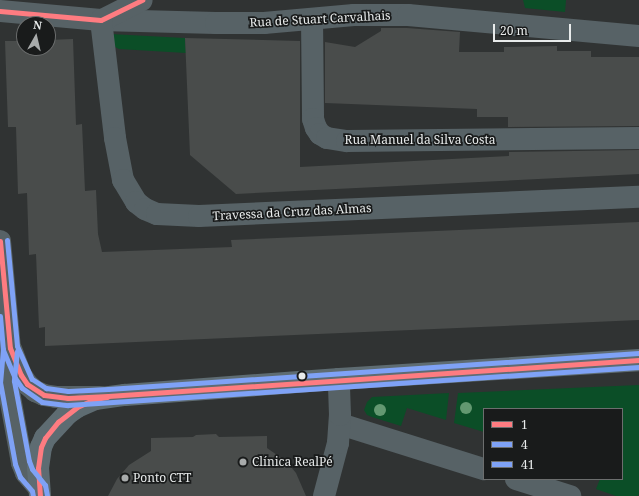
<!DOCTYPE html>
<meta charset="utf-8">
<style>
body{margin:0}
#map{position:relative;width:639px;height:496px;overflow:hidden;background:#303333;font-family:"Noto Serif",serif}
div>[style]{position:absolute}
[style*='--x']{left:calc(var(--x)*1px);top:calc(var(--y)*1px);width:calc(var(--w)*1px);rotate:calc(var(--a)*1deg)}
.green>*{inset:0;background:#0b4e27}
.building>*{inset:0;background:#494c4b}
.minor>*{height:22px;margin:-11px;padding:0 11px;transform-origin:11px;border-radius:11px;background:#576266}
.tertiary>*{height:22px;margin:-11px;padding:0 11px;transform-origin:11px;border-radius:11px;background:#576266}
.secondary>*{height:22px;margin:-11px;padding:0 11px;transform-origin:11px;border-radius:11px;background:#5e6c72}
.bus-1>*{height:5px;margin:-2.5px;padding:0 2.5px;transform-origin:2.5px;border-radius:2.5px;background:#fe7c81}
.bus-2>*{height:5px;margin:-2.5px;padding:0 2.5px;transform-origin:2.5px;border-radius:2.5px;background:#7fa2f6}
.bus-3>*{height:5px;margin:-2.5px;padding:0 2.5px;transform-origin:2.5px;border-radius:2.5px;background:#7fa2f6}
.trees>*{width:12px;height:12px;margin:-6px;border-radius:50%;background:#639871}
.dots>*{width:11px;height:11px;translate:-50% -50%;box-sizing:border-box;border:2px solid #191b1b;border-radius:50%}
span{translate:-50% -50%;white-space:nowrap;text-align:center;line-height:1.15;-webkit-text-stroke:3.5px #191b1b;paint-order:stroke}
.street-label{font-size:12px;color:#e8ebeb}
.poi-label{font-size:12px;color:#e8ebeb}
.left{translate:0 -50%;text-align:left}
.legend{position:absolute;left:483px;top:408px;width:140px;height:72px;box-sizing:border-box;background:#191b1b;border:1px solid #6c6e6e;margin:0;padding:5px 7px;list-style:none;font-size:12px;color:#e8ebeb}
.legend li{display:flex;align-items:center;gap:8px;height:20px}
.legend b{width:20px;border:1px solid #6c6e6e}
.north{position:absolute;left:16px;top:16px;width:40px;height:40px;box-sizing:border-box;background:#191b1b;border:1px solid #6c6e6e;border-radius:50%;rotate:8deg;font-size:11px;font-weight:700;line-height:16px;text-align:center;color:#e8ebeb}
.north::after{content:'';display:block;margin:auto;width:14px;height:18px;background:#a8abab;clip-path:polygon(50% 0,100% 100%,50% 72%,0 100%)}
.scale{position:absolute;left:493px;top:24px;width:78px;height:18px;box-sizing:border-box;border:2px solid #e8ebeb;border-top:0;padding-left:5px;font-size:12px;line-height:14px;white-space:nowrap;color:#e8ebeb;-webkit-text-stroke:3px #191b1b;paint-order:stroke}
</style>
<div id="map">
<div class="green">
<div style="clip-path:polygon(523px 0,566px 0,565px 12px,525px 8px)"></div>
<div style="clip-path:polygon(110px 34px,185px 38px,186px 53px,119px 49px,115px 47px)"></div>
<div style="clip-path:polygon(639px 385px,639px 495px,637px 496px,616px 496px,596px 489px,600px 479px,622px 479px,622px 409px,484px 409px,484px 432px,454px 423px,458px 393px)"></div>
<div style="clip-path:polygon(449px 393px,446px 420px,407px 408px,401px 426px,372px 417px,367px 415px,364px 410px,367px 402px,372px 397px)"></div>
</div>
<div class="building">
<div style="clip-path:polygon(381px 28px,407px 28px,460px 32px,459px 52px,504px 52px,504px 47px,557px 46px,557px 51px,591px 51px,591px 57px,639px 57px,639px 126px,508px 127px,508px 117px,477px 117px,477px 109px,325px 103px,325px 42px,355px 47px,381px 31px)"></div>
<div style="clip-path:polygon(185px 38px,300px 41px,300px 167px,509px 156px,509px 152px,639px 150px,639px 174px,236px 194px,190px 155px)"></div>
<div style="clip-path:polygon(73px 39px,76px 125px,82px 124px,85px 191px,96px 190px,98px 234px,102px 252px,232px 247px,231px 240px,639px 222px,639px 320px,45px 346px,45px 327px,39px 328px,36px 254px,29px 255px,27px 193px,18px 194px,16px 127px,8px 127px,5px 41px,24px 41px,24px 48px,48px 48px,48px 40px)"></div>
<div style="clip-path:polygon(216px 434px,219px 437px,267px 436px,267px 448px,287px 462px,296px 473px,306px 496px,108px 496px,117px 479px,129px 465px,151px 451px,151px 438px,193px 437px,196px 435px)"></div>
</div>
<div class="minor">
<div style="--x:0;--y:11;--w:101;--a:5.1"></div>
<div style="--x:101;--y:20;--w:115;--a:1.5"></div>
<div style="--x:216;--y:23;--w:48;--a:0"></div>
<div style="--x:264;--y:23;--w:90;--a:-5.1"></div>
<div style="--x:354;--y:15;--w:54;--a:0"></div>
<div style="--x:408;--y:15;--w:232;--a:5.2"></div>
<div style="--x:104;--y:19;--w:42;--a:-26.6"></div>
<div style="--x:312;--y:19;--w:100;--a:89.4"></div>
<div style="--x:313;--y:119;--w:9;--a:72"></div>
<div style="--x:316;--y:128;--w:7;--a:56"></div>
<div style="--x:320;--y:134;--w:8;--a:30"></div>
<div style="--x:327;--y:138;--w:20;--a:9"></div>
<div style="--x:347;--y:141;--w:292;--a:-0.6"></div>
<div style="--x:101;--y:20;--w:119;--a:83.2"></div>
<div style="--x:115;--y:138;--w:43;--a:79.2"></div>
<div style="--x:123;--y:180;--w:26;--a:59"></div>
<div style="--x:136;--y:202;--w:11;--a:38"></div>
<div style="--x:145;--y:209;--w:13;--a:23"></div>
<div style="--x:157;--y:214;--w:42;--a:2.7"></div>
<div style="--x:199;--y:216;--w:440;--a:-2.5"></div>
<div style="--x:340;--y:424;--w:151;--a:17.4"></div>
<div style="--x:516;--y:479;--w:57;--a:17.5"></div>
<div style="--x:324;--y:496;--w:55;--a:-75.2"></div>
<div style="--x:338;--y:443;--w:28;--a:-86"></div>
<div style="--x:340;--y:415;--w:36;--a:-92"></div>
</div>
<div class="tertiary">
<div style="--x:0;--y:241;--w:107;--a:84.7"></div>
<div style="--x:10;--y:348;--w:33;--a:95"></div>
<div style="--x:7;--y:381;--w:83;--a:79.6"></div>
<div style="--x:22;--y:463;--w:11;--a:68"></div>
<div style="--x:26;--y:473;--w:20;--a:49"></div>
<div style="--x:11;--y:349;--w:28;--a:69"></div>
<div style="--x:21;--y:375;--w:11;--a:56"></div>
<div style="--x:27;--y:384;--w:11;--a:41"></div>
<div style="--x:35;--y:391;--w:10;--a:24"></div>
<div style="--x:44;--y:395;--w:12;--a:9"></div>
<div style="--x:56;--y:397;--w:44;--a:0"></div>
</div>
<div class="secondary">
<div style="--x:40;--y:496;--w:28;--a:-94"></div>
<div style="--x:38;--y:468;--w:21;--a:-82"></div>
<div style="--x:41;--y:447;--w:10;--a:-66"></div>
<div style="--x:45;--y:438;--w:33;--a:-47"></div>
<div style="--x:67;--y:414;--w:12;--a:-35"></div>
<div style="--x:77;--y:407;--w:20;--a:-24"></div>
<div style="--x:95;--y:399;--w:30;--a:-8"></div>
<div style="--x:125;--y:395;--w:215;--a:-4.3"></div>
<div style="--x:339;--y:379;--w:301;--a:-3.6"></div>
</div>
<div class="bus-1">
<div style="--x:0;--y:11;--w:101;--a:5.1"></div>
<div style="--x:101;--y:20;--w:46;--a:-26"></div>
<div style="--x:0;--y:241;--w:107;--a:84.7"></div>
<div style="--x:10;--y:348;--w:29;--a:68"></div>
<div style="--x:21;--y:375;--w:11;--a:56"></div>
<div style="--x:27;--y:384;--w:20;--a:33"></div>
<div style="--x:44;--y:395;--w:24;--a:7"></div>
<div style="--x:68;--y:398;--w:40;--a:-2.9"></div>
<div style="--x:108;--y:396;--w:532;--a:-3.88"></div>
<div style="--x:40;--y:496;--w:28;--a:-94"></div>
<div style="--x:38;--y:468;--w:21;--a:-82"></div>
<div style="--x:41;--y:447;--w:10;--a:-66"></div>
<div style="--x:45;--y:438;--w:21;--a:-51"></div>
<div style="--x:58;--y:422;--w:24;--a:-38"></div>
<div style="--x:77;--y:407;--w:20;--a:-24"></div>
<div style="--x:95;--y:399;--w:12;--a:-9"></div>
</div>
<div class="bus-2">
<div style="--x:0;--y:316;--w:34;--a:85"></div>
<div style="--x:3;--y:350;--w:30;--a:67"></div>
<div style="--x:15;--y:378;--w:12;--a:55"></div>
<div style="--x:22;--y:388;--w:24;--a:35"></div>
<div style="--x:42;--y:402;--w:26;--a:7"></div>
<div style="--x:68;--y:405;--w:572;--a:-3.81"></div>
<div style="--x:3;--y:349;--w:33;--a:95"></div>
<div style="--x:0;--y:382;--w:83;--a:79.6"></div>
<div style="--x:15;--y:464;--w:14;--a:69"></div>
<div style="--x:20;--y:477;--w:18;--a:49"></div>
<div style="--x:32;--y:491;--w:5;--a:79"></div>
</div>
<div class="bus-3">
<div style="--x:7;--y:240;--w:106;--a:84.6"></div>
<div style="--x:17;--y:346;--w:36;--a:66"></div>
<div style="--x:32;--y:379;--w:17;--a:33"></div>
<div style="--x:46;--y:388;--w:22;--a:8"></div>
<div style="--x:68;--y:391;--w:40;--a:-2.9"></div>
<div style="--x:108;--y:389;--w:532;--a:-3.88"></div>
<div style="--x:17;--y:351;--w:30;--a:96"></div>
<div style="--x:14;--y:381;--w:81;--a:79.4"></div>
<div style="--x:29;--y:461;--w:9;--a:69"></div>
<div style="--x:32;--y:469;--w:21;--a:51"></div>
<div style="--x:45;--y:485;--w:10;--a:79"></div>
</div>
<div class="trees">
<div style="left:466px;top:408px"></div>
<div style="left:380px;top:410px"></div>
</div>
<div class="dots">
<div style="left:302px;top:376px;background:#e8ebeb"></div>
<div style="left:243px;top:462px;background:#a8abab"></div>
<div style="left:125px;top:478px;background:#a8abab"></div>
</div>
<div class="street-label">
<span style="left:320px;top:19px;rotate:-3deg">Rua de Stuart Carvalhais</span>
<span style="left:420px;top:140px">Rua Manuel da Silva Costa</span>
<span style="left:292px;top:212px;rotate:-3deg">Travessa da Cruz das Almas</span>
</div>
<div class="poi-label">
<span class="left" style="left:252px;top:462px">Clínica RealPé</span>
<span class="left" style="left:133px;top:478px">Ponto CTT</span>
</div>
<ul class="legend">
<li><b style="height:5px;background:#fe7c81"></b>1</li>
<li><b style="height:5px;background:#7fa2f6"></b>4</li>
<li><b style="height:5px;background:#7fa2f6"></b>41</li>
</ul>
<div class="north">N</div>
<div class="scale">20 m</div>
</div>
